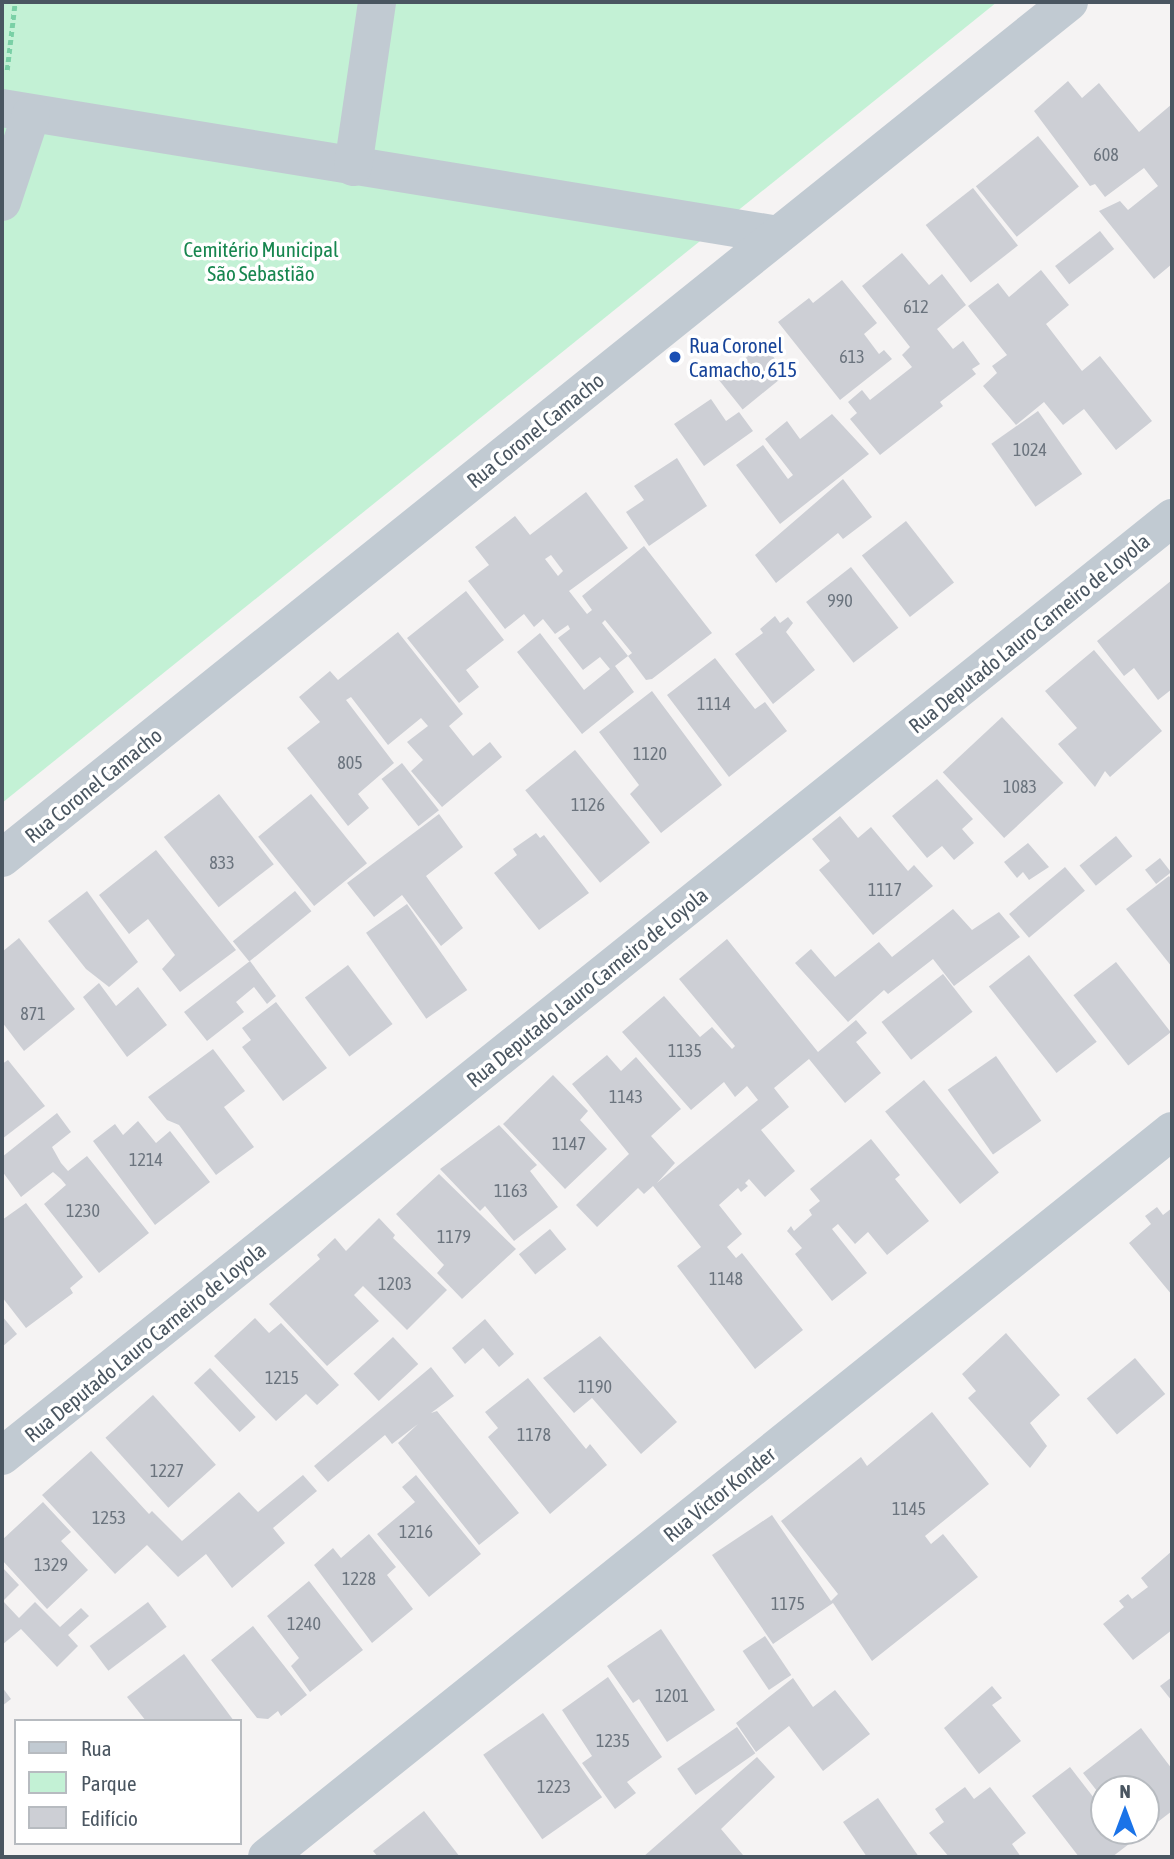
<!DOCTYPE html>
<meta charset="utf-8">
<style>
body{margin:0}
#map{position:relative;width:1174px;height:1859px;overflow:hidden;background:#f5f3f3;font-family:"Asap Condensed",sans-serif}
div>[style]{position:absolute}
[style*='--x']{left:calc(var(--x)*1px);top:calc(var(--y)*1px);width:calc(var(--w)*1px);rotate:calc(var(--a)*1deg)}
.green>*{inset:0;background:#c3f1d5}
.building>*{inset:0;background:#cdcfd5;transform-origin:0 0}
.path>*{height:4.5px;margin-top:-2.25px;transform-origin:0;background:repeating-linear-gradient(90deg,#7ad0a6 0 5px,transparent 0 8.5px)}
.minor>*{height:38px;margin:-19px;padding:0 19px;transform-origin:19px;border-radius:19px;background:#c1cad2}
.dots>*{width:19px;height:19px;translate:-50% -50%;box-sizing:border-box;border:4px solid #fff;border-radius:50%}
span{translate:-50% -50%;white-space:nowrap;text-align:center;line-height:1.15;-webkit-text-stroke:7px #fff;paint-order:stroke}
.number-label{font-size:18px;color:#6b747e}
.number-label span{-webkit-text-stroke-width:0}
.park-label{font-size:21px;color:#17864f}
.transit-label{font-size:21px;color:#164399}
.left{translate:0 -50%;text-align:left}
.street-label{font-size:21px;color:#4a5661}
.frame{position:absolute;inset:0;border:4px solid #4a5661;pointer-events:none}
.legend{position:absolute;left:14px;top:1719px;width:228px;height:126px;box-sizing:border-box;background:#fff;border:2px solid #b7bbc0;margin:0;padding:9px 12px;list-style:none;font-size:21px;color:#4a5661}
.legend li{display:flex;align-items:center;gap:14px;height:35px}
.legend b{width:35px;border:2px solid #b7bbc0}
.north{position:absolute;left:1090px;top:1775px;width:70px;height:70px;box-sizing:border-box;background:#fff;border:2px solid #b7bbc0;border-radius:50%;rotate:0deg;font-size:19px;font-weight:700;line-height:28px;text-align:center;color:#4a5661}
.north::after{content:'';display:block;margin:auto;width:24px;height:32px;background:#1a73e8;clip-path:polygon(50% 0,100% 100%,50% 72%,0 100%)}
</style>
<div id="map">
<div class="green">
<div style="clip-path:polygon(2px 2px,997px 2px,2px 803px)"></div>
</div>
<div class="building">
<div style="clip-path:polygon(1068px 81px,1082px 98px,1099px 83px,1139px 132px,1172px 104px,1172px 264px,1154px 279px,1099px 211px,1120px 201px,1128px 210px,1158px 186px,1144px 168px,1105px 197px,1095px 184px,1090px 186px,1034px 111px)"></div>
<div style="left:1038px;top:136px;width:65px;height:80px;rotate:51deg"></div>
<div style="left:973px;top:188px;width:73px;height:60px;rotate:52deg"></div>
<div style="left:1100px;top:231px;width:23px;height:57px;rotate:52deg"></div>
<div style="clip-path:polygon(902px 253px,929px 285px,942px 274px,966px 305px,937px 329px,953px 349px,963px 341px,980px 364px,972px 369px,976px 374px,940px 402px,943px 406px,880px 455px,850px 419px,857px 413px,848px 402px,862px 390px,870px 400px,912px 367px,902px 355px,910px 347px,862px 286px)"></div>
<div style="clip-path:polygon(1041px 270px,1069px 305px,1046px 324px,1082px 371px,1100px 356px,1152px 421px,1116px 450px,1084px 409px,1063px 425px,1044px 402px,1016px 425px,983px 386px,997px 373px,992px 366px,1007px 355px,968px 306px,998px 283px,1009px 297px)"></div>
<div style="clip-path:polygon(842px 280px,877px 323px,864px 334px,879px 354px,884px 350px,892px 359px,840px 400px,778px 322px,809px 298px,813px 303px)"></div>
<div style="left:763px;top:344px;width:38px;height:57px;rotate:51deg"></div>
<div style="clip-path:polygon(711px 399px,726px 421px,739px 412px,753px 431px,704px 466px,674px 424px)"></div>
<div style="left:1038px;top:411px;width:77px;height:57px;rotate:55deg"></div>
<div style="clip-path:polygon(832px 414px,869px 454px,780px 524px,736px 465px,763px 445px,788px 479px,793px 475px,765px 439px,787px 421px,800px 439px)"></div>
<div style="clip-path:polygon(677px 458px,707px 506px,649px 546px,626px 512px,644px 500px,634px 486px)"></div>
<div style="clip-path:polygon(843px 479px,872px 517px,843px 539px,838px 533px,776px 583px,755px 555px)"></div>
<div style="clip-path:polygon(evenodd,586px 492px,628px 548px,569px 591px,587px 614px,592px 610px,582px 596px,644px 546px,712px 633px,652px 679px,646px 680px,628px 656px,615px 666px,634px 692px,582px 734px,517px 652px,540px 633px,584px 690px,610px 669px,600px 657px,583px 670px,558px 638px,570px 629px,568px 625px,555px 634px,543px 619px,534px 627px,524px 614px,505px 629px,468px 581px,489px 565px,475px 547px,515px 516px,530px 535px,586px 492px,551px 555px,563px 571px,558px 576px,545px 559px,551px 555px,586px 492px,605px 620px,632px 653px,628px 656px,602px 623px,605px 620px)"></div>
<div style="left:906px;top:521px;width:78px;height:56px;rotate:52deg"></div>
<div style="left:851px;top:567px;width:77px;height:57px;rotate:52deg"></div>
<div style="clip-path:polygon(1172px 580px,1172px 689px,1158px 700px,1134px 668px,1124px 676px,1097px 641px)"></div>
<div style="clip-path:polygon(466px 591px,504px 640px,466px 670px,479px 687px,459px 703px,407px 638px)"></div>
<div style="clip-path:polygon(775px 616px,780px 623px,788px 617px,793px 623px,786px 632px,815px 670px,773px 704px,735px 654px,763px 633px,760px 629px)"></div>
<div style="clip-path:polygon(398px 632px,463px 714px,449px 726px,473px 756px,490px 742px,502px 757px,442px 807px,411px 771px,423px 760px,407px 742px,428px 726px,421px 718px,388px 745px,351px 697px,346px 700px,394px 763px,358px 794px,369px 808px,348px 826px,287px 748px,320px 722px,299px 697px,330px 671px,338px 680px)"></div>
<div style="clip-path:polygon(1094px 650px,1162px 731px,1110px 777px,1105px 771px,1095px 787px,1058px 744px,1077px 728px,1045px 691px)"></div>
<div style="clip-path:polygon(715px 658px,755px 709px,765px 702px,787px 731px,729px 777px,667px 695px)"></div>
<div style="clip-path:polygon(652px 691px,722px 785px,661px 833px,630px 794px,639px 785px,599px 732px)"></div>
<div style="left:1002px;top:717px;width:90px;height:81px;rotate:47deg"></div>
<div style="left:575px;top:750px;width:119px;height:64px;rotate:51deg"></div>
<div style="left:402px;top:763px;width:60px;height:26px;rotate:52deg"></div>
<div style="clip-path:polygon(937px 779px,973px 819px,962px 829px,974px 843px,954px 860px,942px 846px,927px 858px,892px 816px)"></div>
<div style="left:219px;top:794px;width:89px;height:70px;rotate:52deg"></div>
<div style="left:311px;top:794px;width:89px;height:68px;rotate:51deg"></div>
<div style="clip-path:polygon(439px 814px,463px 847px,426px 876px,463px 928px,441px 946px,402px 895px,374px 917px,347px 883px)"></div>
<div style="clip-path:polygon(840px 816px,858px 838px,871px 827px,908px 871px,914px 865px,933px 886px,873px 935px,819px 870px,830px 861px,812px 839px)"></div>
<div style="clip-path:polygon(536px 833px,540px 838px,544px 835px,589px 893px,539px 930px,494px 873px,517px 855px,513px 849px)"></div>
<div style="left:1116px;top:836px;width:26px;height:47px;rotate:51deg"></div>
<div style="clip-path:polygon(1028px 843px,1049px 867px,1029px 880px,1023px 872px,1017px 878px,1004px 862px)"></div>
<div style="clip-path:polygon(156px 850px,236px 950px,180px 992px,162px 969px,175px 955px,148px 919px,129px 934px,99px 895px)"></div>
<div style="left:1160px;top:858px;width:18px;height:19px;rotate:52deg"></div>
<div style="left:1065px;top:867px;width:31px;height:73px;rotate:50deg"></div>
<div style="clip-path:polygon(1169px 876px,1172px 880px,1172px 967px,1126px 909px)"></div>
<div style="clip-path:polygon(87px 891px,138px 962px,109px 987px,86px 969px,48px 921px)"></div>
<div style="left:295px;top:891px;width:26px;height:80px;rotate:51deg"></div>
<div style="left:407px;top:904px;width:105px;height:50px;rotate:55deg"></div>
<div style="clip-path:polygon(953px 909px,972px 930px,999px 912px,1020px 937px,954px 986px,933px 959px,888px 994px,884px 990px,848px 1022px,795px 963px,811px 949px,835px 977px,879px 942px,892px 957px)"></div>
<div style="clip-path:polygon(19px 938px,75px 1009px,24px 1051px,2px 1022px,2px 952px)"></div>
<div style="clip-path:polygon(727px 939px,818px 1052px,856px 1020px,867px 1033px,856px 1042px,881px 1073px,845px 1103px,809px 1059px,774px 1088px,789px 1107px,761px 1130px,795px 1171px,765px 1197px,749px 1179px,745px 1183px,748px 1186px,741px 1192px,738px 1188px,719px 1205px,742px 1234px,727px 1247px,736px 1258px,742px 1253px,803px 1330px,755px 1369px,677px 1266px,701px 1247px,653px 1186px,644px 1194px,638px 1188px,597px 1227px,576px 1205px,629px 1154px,572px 1084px,607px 1055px,621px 1071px,636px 1057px,681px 1109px,651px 1136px,675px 1163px,657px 1183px,758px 1100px,747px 1086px,735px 1097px,724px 1082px,691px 1110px,622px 1032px,664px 996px,700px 1037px,712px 1027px,732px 1049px,735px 1046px,679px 979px)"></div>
<div style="left:1029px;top:955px;width:110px;height:51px;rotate:52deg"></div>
<div style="clip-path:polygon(250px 961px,276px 996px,267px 1004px,254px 987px,236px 1002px,244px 1012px,207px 1041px,184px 1012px)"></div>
<div style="left:1116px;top:962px;width:89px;height:54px;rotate:52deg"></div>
<div style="left:348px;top:965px;width:74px;height:54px;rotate:53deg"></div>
<div style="left:943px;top:974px;width:48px;height:78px;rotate:52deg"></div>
<div style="clip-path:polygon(99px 983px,116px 1006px,138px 987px,167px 1025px,127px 1057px,83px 997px)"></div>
<div style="clip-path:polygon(276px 1002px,327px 1068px,283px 1101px,242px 1047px,251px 1040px,242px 1028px)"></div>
<div style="clip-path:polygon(213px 1049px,245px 1091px,224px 1107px,254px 1147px,216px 1175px,179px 1125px,167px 1120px,148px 1097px)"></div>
<div style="left:996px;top:1056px;width:79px;height:59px;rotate:55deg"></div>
<div style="clip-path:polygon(8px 1060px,45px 1106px,2px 1139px,2px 1064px)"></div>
<div style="clip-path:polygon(553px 1075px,588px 1111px,580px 1120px,607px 1149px,565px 1189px,503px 1124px)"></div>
<div style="left:924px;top:1080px;width:119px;height:50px;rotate:51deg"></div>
<div style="clip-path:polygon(57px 1113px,71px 1132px,52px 1147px,61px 1163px,68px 1171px,87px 1156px,149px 1233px,99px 1273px,44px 1204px,66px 1185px,61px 1179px,53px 1172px,21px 1197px,2px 1171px,2px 1157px)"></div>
<div style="clip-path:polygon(138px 1121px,156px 1143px,170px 1131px,210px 1182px,155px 1225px,93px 1141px,115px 1124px,123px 1135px)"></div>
<div style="clip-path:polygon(499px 1125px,537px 1165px,530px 1171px,558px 1207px,514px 1241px,485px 1206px,480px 1211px,440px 1169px)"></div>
<div style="clip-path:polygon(871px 1139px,900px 1175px,895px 1179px,929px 1221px,887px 1255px,868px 1232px,855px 1244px,838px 1224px,832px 1229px,867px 1273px,832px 1301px,795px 1254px,802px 1248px,787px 1231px,791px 1226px,794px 1231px,812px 1215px,809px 1210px,820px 1201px,810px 1189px)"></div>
<div style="clip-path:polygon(439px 1174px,516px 1249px,462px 1299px,437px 1273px,444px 1265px,396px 1214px)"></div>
<div style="clip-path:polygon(26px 1203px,83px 1277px,70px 1288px,73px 1293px,26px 1328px,2px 1297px,2px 1220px)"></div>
<div style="clip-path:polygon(1157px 1207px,1163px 1215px,1172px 1208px,1172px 1295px,1129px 1243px,1151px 1224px,1145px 1216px)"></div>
<div style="clip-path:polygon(379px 1218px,395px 1235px,393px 1238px,447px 1290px,407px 1330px,363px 1286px,354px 1295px,379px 1321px,327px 1366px,269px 1304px,320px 1259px,317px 1255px,335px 1238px,346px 1251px)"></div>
<div style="left:550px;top:1229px;width:26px;height:40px;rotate:51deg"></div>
<div style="clip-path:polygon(2px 1316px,17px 1334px,2px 1347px)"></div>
<div style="clip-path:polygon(255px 1318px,269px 1333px,281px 1323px,339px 1385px,317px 1405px,306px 1394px,276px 1421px,214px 1356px)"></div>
<div style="clip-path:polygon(485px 1319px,514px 1354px,499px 1367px,483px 1348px,465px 1364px,452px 1348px)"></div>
<div style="clip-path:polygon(1006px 1333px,1060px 1395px,1030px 1423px,1047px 1446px,1030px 1468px,968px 1398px,976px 1391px,962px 1374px)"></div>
<div style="clip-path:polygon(600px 1336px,677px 1422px,641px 1454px,592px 1398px,574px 1413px,543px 1378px)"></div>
<div style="left:393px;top:1337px;width:37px;height:54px;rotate:47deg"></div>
<div style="left:1135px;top:1358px;width:47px;height:63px;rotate:50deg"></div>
<div style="clip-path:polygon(431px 1367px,454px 1396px,431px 1413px,437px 1411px,519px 1513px,479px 1545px,398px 1443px,418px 1424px,392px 1444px,385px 1435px,328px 1482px,314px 1466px)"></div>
<div style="left:210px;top:1368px;width:67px;height:22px;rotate:47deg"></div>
<div style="clip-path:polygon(528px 1378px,586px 1449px,590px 1444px,607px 1465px,550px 1514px,488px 1437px,498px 1428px,485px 1412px)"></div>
<div style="left:153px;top:1395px;width:94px;height:64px;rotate:48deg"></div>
<div style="clip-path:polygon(932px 1412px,989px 1484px,925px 1536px,931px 1544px,943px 1534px,978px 1577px,872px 1661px,833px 1603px,773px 1644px,712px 1555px,772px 1515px,831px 1601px,838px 1594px,781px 1521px,861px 1457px,867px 1466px)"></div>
<div style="clip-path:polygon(91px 1451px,149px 1514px,152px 1511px,182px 1541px,239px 1492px,258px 1512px,303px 1475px,317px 1491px,273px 1528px,285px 1543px,232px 1588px,206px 1554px,178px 1577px,147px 1545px,115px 1574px,42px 1495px)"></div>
<div style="clip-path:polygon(416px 1475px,481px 1554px,429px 1597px,377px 1534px,415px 1502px,402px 1487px)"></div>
<div style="clip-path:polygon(43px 1502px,71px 1532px,61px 1541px,88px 1570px,47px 1609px,2px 1560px,2px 1540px)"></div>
<div style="clip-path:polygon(369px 1534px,396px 1567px,387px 1575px,413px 1609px,372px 1643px,314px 1565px,333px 1548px,341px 1558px)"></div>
<div style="clip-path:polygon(1172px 1551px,1172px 1630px,1133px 1660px,1103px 1624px,1124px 1607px,1119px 1601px,1128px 1594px,1132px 1599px,1148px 1587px,1141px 1578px)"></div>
<div style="clip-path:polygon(2px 1567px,19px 1585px,3px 1601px,19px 1618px,35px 1602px,60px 1627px,81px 1608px,89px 1616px,68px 1635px,78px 1646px,57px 1667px,21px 1629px,2px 1645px)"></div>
<div style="clip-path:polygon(309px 1581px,363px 1650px,310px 1692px,291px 1666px,299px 1658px,267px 1616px)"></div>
<div style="left:148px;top:1602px;width:31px;height:73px;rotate:53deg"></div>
<div style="clip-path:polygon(253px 1626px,307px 1695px,281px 1716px,278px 1711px,268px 1719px,257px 1718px,211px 1660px)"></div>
<div style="clip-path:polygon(661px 1629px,715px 1710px,667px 1742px,639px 1699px,633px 1703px,607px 1666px)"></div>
<div style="left:765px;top:1636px;width:47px;height:27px;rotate:56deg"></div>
<div style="clip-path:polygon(184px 1654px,234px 1721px,146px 1721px,127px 1697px)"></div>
<div style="clip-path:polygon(608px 1677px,662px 1757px,627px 1782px,636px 1793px,615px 1809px,582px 1763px,592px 1756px,562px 1710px)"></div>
<div style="clip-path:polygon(1172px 1677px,1172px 1701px,1160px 1686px)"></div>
<div style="clip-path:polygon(793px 1678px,813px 1707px,835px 1690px,870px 1734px,823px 1771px,789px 1726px,756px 1752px,736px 1723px)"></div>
<div style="clip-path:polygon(992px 1686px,1002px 1698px,992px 1705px,1021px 1741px,979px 1774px,944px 1728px)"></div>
<div style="clip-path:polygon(2px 1687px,11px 1699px,2px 1706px)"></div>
<div style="left:543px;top:1713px;width:103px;height:73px;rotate:55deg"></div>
<div style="left:737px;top:1727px;width:32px;height:73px;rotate:55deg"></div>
<div style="clip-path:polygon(1141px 1728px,1172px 1769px,1172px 1811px,1146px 1831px,1146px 1789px,1104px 1789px,1104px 1800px,1083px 1773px)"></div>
<div style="clip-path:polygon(757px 1757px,775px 1777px,721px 1829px,743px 1855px,643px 1857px)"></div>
<div style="clip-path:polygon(1070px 1767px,1104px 1811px,1104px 1831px,1120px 1831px,1129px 1844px,1112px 1857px,1079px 1857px,1032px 1796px)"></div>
<div style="clip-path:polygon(965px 1787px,974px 1799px,990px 1787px,1026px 1833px,1012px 1844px,1021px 1857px,949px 1857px,929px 1833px,944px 1822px,935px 1809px)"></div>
<div style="clip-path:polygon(878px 1798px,919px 1857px,867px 1857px,843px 1822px)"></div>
<div style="clip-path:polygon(424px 1811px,460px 1857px,378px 1857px,373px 1851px)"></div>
<div style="clip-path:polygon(1128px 1831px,1146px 1831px,1135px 1839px)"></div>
</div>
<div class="path">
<div style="--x:7;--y:70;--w:68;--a:-83.3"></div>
</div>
<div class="minor">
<div style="--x:2;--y:108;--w:786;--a:9.29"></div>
<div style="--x:353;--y:167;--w:167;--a:-81.7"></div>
<div style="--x:2;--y:202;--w:92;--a:-71.6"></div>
<div style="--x:2;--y:858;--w:1368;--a:-38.74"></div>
<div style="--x:2;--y:1456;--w:1500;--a:-38.72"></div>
<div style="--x:267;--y:1857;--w:1160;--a:-38.74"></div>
</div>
<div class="dots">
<div style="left:675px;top:357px;background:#1a4fb4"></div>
</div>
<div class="number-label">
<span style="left:1106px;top:155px">608</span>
<span style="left:916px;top:307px">612</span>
<span style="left:852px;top:357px">613</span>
<span style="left:1030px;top:450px">1024</span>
<span style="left:840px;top:601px">990</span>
<span style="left:714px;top:704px">1114</span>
<span style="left:650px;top:754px">1120</span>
<span style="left:350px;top:763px">805</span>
<span style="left:1020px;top:787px">1083</span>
<span style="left:588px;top:805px">1126</span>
<span style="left:222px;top:863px">833</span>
<span style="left:885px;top:890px">1117</span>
<span style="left:33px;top:1014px">871</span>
<span style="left:685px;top:1051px">1135</span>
<span style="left:626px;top:1097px">1143</span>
<span style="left:569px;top:1144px">1147</span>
<span style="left:146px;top:1160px">1214</span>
<span style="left:511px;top:1191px">1163</span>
<span style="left:83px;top:1211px">1230</span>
<span style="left:454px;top:1237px">1179</span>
<span style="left:726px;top:1279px">1148</span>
<span style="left:395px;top:1284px">1203</span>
<span style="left:282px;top:1378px">1215</span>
<span style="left:595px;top:1387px">1190</span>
<span style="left:534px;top:1435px">1178</span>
<span style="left:167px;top:1471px">1227</span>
<span style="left:909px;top:1509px">1145</span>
<span style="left:109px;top:1518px">1253</span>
<span style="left:416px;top:1532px">1216</span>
<span style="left:51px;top:1565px">1329</span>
<span style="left:359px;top:1579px">1228</span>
<span style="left:788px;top:1604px">1175</span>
<span style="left:304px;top:1624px">1240</span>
<span style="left:672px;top:1696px">1201</span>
<span style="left:613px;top:1741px">1235</span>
<span style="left:554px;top:1787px">1223</span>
</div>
<div class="park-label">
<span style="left:261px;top:261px">Cemitério Municipal<br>São Sebastião</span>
</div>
<div class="transit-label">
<span class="left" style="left:689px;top:357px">Rua Coronel<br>Camacho, 615</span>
</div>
<div class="street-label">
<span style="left:535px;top:430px;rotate:-39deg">Rua Coronel Camacho</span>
<span style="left:1029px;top:633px;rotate:-39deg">Rua Deputado Lauro Carneiro de Loyola</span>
<span style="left:93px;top:785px;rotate:-39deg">Rua Coronel Camacho</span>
<span style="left:587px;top:987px;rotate:-39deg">Rua Deputado Lauro Carneiro de Loyola</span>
<span style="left:145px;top:1342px;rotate:-39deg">Rua Deputado Lauro Carneiro de Loyola</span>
<span style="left:719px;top:1494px;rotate:-39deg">Rua Victor Konder</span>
</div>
<div class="frame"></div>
<ul class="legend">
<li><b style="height:9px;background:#c1cad2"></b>Rua</li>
<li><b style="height:19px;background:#c3f1d5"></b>Parque</li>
<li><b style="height:19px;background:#cdcfd5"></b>Edifício</li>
</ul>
<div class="north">N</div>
</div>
